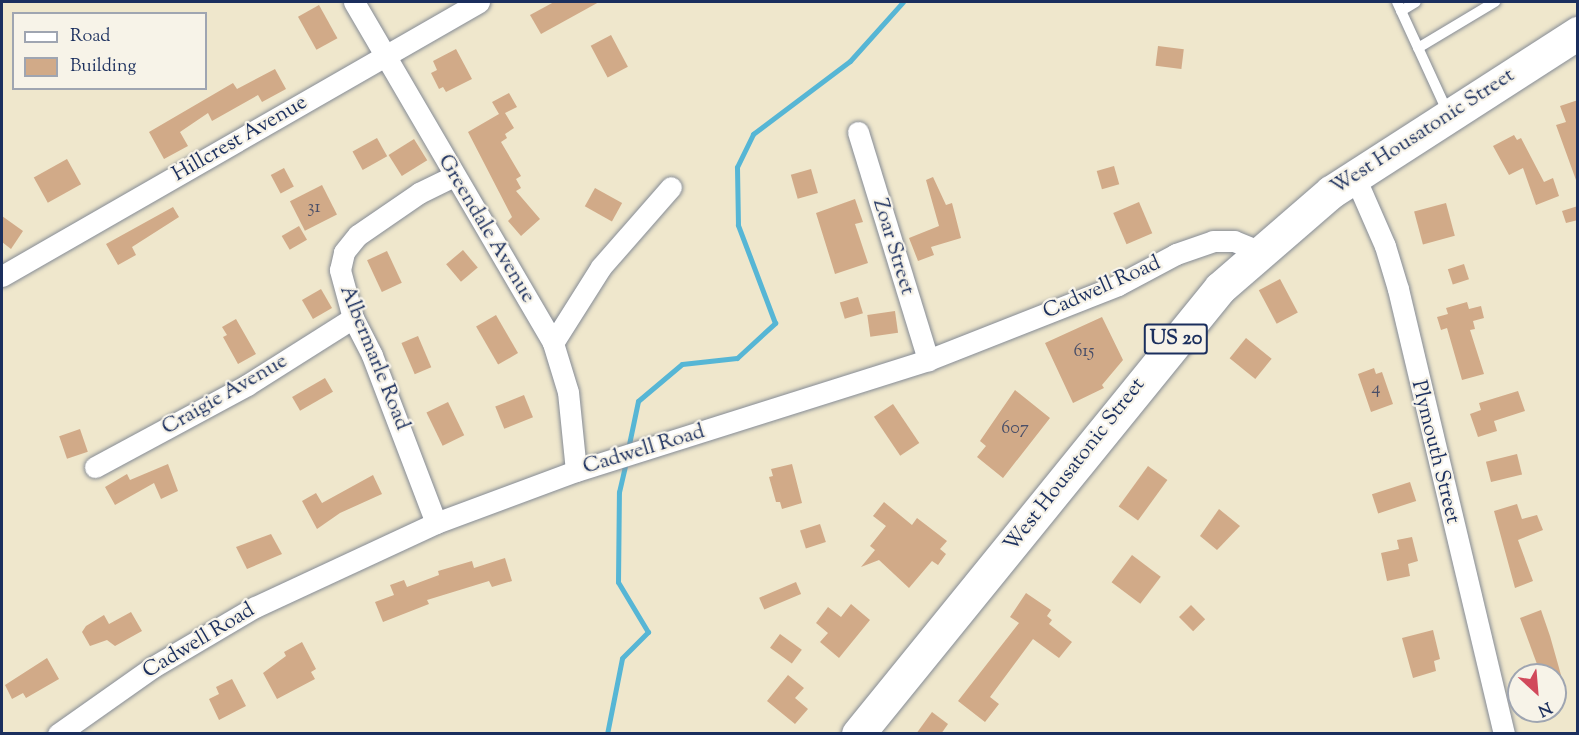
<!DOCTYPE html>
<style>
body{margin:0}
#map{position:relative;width:1579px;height:735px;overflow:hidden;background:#efe7cc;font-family:"Sorts Mill Goudy",serif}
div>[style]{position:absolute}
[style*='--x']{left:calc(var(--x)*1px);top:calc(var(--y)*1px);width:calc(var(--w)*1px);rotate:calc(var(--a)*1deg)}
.stream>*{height:5px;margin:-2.5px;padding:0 2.5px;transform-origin:2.5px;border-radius:2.5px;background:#56b6d5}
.building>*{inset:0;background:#d1aa88;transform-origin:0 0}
.roads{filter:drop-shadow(0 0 2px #858b95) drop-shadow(0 0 2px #858b95)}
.service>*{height:10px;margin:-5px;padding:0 5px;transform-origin:5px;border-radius:5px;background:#fff}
.minor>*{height:21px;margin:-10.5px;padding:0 10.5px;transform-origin:10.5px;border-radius:10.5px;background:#fff}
.trunk>*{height:33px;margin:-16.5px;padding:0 16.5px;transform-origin:16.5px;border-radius:16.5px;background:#fff}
span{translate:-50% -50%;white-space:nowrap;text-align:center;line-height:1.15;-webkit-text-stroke:4.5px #f7f3e8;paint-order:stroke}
.number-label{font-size:18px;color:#484e68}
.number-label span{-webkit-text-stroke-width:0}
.shield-label span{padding:2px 4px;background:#f7f3e8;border:2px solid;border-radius:4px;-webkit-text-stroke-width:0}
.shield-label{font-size:20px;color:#1b2f5e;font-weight:700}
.street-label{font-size:21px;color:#1b2f5e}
.frame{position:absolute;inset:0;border:3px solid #1b2f5e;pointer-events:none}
.legend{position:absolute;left:12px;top:12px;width:195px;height:78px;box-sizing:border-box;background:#f7f3e8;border:2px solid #9fa5b1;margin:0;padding:8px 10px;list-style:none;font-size:18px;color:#1b2f5e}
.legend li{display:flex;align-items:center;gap:12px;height:30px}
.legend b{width:30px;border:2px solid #9fa5b1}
.north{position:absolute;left:1507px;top:663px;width:60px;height:60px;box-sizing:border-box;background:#f7f3e8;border:2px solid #9fa5b1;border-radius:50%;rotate:154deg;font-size:16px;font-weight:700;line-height:24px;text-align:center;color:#1b2f5e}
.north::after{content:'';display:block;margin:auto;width:21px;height:27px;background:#d1495b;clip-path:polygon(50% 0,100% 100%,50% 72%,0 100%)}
</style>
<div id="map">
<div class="stream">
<div style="--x:628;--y:449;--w:49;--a:-78.2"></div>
<div style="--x:638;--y:401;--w:57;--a:-40.1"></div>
<div style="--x:682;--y:364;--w:55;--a:-6.2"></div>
<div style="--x:737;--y:358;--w:52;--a:-42.6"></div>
<div style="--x:775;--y:323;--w:105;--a:-110.7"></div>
<div style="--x:738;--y:225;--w:58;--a:-91"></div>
<div style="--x:737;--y:167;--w:37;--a:-64"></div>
<div style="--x:753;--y:134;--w:121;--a:-37"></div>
<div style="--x:850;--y:61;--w:79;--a:-48.1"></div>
<div style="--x:607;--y:734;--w:77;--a:-78.8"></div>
<div style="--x:622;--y:658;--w:37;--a:-45"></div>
<div style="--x:648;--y:632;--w:58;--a:-121"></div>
<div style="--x:618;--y:582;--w:90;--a:-89.4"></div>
<div style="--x:619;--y:492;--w:32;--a:-77"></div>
</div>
<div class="building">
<div style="clip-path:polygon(554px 2px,599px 2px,541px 34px,530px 15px)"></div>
<div style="left:319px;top:5px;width:38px;height:24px;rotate:61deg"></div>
<div style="left:611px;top:35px;width:36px;height:23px;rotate:62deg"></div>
<div style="left:1158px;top:46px;width:26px;height:20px;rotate:7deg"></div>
<div style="clip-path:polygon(456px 49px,472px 79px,446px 92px,443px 87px,439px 89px,431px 73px,437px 70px,433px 61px)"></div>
<div style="clip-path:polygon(275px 69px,286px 89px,262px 102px,258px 95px,212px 121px,208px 113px,180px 132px,188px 146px,164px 159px,149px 132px,233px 83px,237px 89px)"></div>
<div style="clip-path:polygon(509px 93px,517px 107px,505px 113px,514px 128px,505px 134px,507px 138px,501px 142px,521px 176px,516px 179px,521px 188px,516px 191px,540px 219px,521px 236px,508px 221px,512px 217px,468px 132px,499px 114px,492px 102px)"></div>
<div style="clip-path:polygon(1578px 100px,1578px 179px,1576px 180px,1556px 125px,1566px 122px,1560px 106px)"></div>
<div style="clip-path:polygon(1514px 135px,1517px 140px,1521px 138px,1544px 182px,1553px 178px,1559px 196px,1536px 205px,1523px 168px,1509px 175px,1493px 146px)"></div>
<div style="left:377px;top:138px;width:21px;height:28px;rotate:61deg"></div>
<div style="left:414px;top:139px;width:25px;height:30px;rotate:58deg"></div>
<div style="left:67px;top:159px;width:29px;height:38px;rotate:61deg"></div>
<div style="left:1114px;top:166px;width:19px;height:18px;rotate:74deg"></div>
<div style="left:284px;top:168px;width:21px;height:15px;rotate:62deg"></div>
<div style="left:811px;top:169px;width:25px;height:21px;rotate:74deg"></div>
<div style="clip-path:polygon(933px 177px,946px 205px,952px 203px,961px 238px,931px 247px,934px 255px,918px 261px,909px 238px,939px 226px,926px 180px)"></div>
<div style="left:322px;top:185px;width:33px;height:36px;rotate:63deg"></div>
<div style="left:595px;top:188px;width:31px;height:21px;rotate:29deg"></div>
<div style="clip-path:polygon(855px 199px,863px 222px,855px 224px,868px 263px,835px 274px,816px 213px)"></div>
<div style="left:1139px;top:202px;width:34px;height:28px;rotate:67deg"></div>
<div style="left:1446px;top:203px;width:34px;height:33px;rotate:75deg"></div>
<div style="clip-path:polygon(1578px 206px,1578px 220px,1566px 223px,1562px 211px)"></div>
<div style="clip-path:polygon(173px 207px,179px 217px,132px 247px,136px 255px,118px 265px,106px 244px)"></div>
<div style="clip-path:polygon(2px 216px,23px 231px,11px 249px,2px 242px)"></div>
<div style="left:299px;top:226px;width:16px;height:20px;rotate:60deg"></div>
<div style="left:463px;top:250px;width:23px;height:22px;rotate:50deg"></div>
<div style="left:387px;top:251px;width:35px;height:22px;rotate:65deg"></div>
<div style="left:1464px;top:264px;width:16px;height:17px;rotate:72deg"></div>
<div style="left:1280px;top:279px;width:38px;height:24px;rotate:62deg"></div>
<div style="left:321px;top:289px;width:22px;height:22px;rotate:60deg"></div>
<div style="left:858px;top:297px;width:17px;height:19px;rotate:73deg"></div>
<div style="clip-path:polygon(1467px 302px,1469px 309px,1481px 306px,1484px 318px,1473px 321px,1475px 329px,1470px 330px,1484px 374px,1462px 380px,1447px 328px,1441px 330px,1437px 317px,1448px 314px,1446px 308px)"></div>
<div style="left:895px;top:311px;width:22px;height:28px;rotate:82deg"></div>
<div style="left:496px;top:315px;width:44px;height:23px;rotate:60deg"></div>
<div style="clip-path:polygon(1102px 317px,1123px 360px,1102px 385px,1104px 388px,1073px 403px,1045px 343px)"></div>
<div style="clip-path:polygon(236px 319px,256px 354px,238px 364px,223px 337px,227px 335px,222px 327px)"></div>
<div style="left:418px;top:336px;width:34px;height:18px;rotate:67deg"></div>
<div style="left:1246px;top:338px;width:33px;height:26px;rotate:39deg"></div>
<div style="clip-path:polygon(1374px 368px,1376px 374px,1382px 372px,1393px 404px,1371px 412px,1358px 374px)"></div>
<div style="left:325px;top:378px;width:16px;height:38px;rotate:60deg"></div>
<div style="clip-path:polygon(1015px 390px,1050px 418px,1003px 478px,977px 457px,986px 446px,980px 441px)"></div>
<div style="clip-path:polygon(1518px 391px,1525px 411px,1494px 421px,1497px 431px,1478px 437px,1470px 414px,1481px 410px,1479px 403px)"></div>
<div style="left:524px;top:395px;width:24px;height:31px;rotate:68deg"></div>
<div style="left:448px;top:402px;width:37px;height:24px;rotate:64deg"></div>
<div style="left:893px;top:404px;width:47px;height:23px;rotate:56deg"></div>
<div style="left:80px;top:429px;width:24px;height:22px;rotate:71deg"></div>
<div style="left:1517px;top:454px;width:21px;height:32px;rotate:76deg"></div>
<div style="clip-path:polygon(168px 464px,178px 491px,161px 499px,154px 483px,115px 505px,105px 487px,127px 474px,130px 480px)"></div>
<div style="clip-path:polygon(792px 464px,802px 503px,782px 509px,780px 502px,776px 502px,769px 477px,773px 476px,771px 469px)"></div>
<div style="left:1148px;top:466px;width:24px;height:50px;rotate:36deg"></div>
<div style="clip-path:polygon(373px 475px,382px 494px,340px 513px,317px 529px,302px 501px,316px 493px,322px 503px)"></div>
<div style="left:1410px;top:482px;width:20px;height:40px;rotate:72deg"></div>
<div style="clip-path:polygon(884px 502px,912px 525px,917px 518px,947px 541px,940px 549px,946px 554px,938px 565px,932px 561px,909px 588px,879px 560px,861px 567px,875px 550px,870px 546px,886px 526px,873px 516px)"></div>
<div style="clip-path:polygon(1517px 504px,1522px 519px,1537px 515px,1543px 530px,1518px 540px,1533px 581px,1515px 588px,1494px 511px)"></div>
<div style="clip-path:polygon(1219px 509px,1240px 526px,1217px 550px,1200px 536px)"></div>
<div style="left:820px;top:524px;width:19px;height:21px;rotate:72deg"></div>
<div style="clip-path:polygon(271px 534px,282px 554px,247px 569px,236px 547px)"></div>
<div style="clip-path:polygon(1412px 537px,1418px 561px,1408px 564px,1410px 576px,1387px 581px,1381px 553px,1399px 549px,1397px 540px)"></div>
<div style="left:1132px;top:555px;width:36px;height:34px;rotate:37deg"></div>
<div style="clip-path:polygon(505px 558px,512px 581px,492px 587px,489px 581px,427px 600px,429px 604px,383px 622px,375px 602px,394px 595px,390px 585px,404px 580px,407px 587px,439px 575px,438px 571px,472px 561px,474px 568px)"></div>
<div style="left:796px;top:582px;width:13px;height:40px;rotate:67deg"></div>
<div style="clip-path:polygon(1026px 593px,1051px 610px,1047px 616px,1052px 620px,1049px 624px,1072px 642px,1059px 658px,1033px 639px,990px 697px,999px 704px,985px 722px,958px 701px,1019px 623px,1010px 617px)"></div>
<div style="clip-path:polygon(851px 604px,870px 620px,839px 658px,820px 642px,828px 633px,816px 623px,828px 607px,841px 617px)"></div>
<div style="left:1191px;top:605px;width:20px;height:17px;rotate:45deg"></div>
<div style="clip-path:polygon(1541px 610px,1550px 636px,1561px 675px,1541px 675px,1520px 618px)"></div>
<div style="clip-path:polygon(131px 612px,142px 631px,115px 646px,107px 640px,90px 646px,82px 632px,86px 626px,104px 615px,109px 624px)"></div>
<div style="clip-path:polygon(1433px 630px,1440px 659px,1434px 661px,1436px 671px,1413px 678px,1402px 638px)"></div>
<div style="left:780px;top:634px;width:27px;height:17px;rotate:36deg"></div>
<div style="clip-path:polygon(302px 642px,316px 669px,311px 672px,315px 679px,277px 699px,263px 673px,286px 656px,284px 652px)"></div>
<div style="clip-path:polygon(47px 658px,59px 679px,26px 698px,23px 693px,12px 699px,5px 685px)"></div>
<div style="clip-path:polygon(788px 675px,804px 688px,795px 698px,808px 709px,795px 724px,767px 701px)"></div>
<div style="clip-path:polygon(232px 679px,246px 706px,219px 720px,209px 699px,219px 694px,216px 687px)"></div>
<div style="clip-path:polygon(932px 712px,948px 724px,941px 734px,916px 734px)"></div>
</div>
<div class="roads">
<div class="service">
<div style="--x:1397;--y:2;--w:122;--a:65.3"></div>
<div style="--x:1401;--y:11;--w:17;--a:-31"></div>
<div style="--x:1418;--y:48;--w:90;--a:-30.9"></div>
</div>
<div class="minor">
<div style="--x:354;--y:2;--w:395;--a:59.7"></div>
<div style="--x:553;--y:343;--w:51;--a:73"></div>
<div style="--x:568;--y:392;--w:79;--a:84.2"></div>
<div style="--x:858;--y:132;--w:239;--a:72.9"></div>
<div style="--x:1354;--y:175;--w:77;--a:66.4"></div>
<div style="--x:1385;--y:246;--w:45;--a:73.2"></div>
<div style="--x:1398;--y:289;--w:457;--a:76.6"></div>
<div style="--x:2;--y:276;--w:550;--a:-29.87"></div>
<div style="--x:553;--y:343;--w:90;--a:-57.7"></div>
<div style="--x:601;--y:267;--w:106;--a:-48.8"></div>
<div style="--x:95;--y:467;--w:173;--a:-28.3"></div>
<div style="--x:247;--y:385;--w:125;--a:-32.3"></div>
<div style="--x:436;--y:523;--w:180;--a:-110.9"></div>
<div style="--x:372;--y:355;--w:42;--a:-117.2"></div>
<div style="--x:353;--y:318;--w:50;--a:-105.2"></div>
<div style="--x:340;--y:270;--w:18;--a:-77"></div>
<div style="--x:344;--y:252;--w:22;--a:-51"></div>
<div style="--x:358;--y:235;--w:74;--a:-34.5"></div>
<div style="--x:419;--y:193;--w:39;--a:-26"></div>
<div style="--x:58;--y:734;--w:116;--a:-35.2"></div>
<div style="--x:153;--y:667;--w:118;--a:-30.5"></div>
<div style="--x:255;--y:607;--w:200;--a:-24.9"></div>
<div style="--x:436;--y:523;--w:149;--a:-20.4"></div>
<div style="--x:576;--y:471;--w:369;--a:-17.5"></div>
<div style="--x:928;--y:360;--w:204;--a:-21.5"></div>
<div style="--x:1118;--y:285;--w:66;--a:-28.1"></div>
<div style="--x:1176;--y:254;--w:39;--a:-19"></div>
<div style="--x:1213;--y:241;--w:21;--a:0"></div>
<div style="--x:1234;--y:241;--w:27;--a:22"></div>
</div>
<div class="trunk">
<div style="--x:858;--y:734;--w:574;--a:-50.94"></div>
<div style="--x:1220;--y:288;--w:147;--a:-40.9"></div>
<div style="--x:1331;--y:192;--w:294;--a:-32.8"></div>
</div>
</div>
<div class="number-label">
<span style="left:314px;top:208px">31</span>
<span style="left:1084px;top:352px">615</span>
<span style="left:1376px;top:389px">4</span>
<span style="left:1015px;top:429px">607</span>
</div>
<div class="shield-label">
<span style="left:1176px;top:339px">US 20</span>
</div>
<div class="street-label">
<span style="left:1423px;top:132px;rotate:-33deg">West Housatonic Street</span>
<span style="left:240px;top:139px;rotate:-30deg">Hillcrest Avenue</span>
<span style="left:486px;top:229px;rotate:59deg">Greendale Avenue</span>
<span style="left:893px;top:247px;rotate:73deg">Zoar Street</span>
<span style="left:1102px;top:288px;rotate:-24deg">Cadwell Road</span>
<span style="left:374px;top:358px;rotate:68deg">Albermarle Road</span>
<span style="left:225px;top:395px;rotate:-30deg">Craigie Avenue</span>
<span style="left:644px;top:450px;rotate:-17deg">Cadwell Road</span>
<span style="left:1435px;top:452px;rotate:76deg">Plymouth Street</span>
<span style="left:1075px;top:465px;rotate:-52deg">West Housatonic Street</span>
<span style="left:199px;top:641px;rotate:-31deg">Cadwell Road</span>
</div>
<div class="frame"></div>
<ul class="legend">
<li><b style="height:8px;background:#fff"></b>Road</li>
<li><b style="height:16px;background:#d1aa88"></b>Building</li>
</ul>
<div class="north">N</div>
</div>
